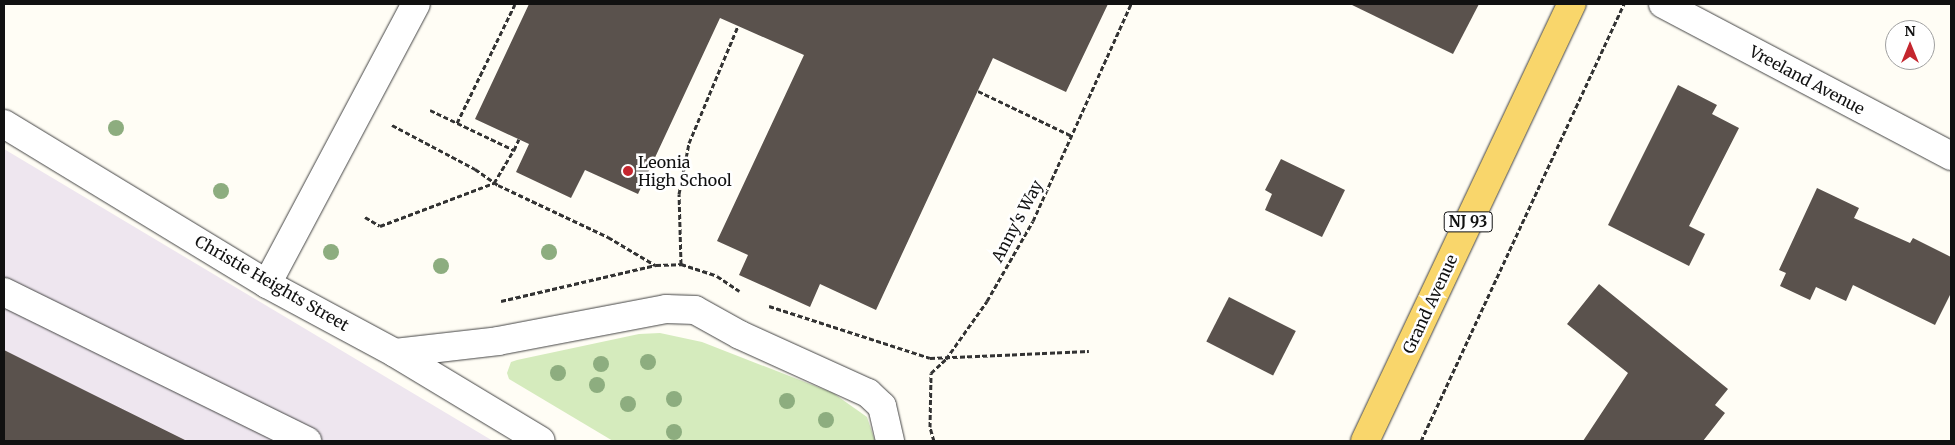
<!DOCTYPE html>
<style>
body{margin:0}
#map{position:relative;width:1955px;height:445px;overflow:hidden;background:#fffdf5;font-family:Merriweather,serif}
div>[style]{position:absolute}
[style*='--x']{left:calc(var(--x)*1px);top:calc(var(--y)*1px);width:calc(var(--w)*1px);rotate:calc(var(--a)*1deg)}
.industrial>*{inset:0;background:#eee6ef}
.green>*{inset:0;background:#d5ebbd}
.building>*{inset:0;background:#5a524d;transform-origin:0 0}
.path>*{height:3px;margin-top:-1.5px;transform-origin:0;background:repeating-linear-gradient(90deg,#333 0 5px,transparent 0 7.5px)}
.roads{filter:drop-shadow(0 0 1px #444) drop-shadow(0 0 1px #444)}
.minor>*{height:28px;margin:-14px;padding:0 14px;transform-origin:14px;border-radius:14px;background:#fff}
.major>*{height:28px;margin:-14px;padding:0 14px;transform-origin:14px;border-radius:14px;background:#f9d66b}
.trees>*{width:16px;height:16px;margin:-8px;border-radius:50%;background:#8dad7f}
.dots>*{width:14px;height:14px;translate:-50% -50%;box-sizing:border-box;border:2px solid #fff;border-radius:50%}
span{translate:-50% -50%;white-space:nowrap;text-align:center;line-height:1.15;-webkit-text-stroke:5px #fff;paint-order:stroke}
.shield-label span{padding:1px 4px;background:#fff;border:1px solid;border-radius:4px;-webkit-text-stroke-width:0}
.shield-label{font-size:15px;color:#111;font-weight:700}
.street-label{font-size:16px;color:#111}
.poi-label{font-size:16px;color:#111}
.left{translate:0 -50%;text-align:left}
.frame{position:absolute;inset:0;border:5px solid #111;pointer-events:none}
.north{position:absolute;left:1885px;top:20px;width:50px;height:50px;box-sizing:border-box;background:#fff;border:1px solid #a0a0a0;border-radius:50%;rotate:0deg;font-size:14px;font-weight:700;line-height:20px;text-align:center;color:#111}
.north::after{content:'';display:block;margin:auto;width:18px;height:22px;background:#c4262e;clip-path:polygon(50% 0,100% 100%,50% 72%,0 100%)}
</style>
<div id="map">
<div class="industrial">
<div style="clip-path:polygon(4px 149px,493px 441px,4px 441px)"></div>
</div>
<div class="green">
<div style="clip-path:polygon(660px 333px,702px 342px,833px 393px,867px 417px,875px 441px,613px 441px,509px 379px,507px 373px,511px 362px,517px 360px,639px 334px)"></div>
</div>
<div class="building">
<div style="clip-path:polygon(529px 4px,1108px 4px,1066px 92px,993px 58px,876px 310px,820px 284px,810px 307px,739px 275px,748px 255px,717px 241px,804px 55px,720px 18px,638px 194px,585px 170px,571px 198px,516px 172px,529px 144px,475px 119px)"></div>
<div style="clip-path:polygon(1350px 4px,1479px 4px,1453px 54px)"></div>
<div style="clip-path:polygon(1678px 85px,1717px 105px,1712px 114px,1739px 128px,1689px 226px,1705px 234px,1689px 266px,1608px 225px)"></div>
<div style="clip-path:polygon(1281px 159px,1345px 190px,1322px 237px,1265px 210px,1272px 194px,1265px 190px)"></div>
<div style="clip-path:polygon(1817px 188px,1859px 208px,1854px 218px,1910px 243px,1913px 238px,1951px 257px,1951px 293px,1935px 325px,1853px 285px,1846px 301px,1816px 287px,1810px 300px,1780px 286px,1786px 273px,1779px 270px)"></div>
<div style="clip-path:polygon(1599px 284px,1728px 389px,1715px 405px,1725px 413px,1703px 441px,1583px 441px,1628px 373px,1567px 324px)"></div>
<div style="left:1229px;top:297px;width:75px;height:50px;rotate:27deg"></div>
<div style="clip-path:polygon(4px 350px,90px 393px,187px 441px,4px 441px)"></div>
</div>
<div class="path">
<div style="--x:978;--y:91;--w:104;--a:25.6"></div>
<div style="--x:430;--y:110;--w:93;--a:25.5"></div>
<div style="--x:514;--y:150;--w:12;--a:-66"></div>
<div style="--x:457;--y:123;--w:132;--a:-64"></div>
<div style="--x:392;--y:125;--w:94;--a:27.9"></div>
<div style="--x:475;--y:169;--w:28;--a:35"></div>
<div style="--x:498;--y:185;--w:122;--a:25.3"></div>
<div style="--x:608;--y:237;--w:55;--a:30.8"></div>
<div style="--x:365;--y:217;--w:17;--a:31"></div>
<div style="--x:380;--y:226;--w:122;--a:-20.7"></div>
<div style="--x:494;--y:183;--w:39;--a:-59"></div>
<div style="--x:681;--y:264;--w:70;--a:-91.6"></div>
<div style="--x:679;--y:194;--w:52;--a:-78.9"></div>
<div style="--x:689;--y:143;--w:127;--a:-67.3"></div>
<div style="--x:501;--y:301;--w:159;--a:-13.1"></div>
<div style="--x:656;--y:265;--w:25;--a:-2"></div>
<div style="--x:681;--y:264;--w:38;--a:18"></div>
<div style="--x:717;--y:276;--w:27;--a:34"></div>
<div style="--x:769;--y:306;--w:169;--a:17.9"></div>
<div style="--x:930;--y:358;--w:159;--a:-2.5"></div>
<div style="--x:934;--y:441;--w:15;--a:-106"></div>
<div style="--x:930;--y:427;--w:54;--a:-88.9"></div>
<div style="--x:931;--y:373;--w:21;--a:-43"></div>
<div style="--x:946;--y:359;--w:71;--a:-54.7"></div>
<div style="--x:987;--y:301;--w:92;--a:-60.1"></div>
<div style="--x:1033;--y:221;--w:238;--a:-65.7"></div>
<div style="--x:1421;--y:441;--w:482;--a:-65.1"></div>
</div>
<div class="roads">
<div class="minor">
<div style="--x:1663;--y:4;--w:326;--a:27.8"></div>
<div style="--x:4;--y:124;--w:308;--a:31.3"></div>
<div style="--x:267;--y:284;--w:145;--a:28.3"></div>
<div style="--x:395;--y:353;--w:170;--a:31.1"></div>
<div style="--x:267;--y:284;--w:317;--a:-62"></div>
<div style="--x:4;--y:292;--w:338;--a:26.2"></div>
<div style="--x:395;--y:353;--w:104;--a:-6.6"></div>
<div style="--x:498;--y:341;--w:171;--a:-10.8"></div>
<div style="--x:666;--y:309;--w:29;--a:2"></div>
<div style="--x:695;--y:310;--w:51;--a:29.1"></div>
<div style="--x:740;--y:335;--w:141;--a:24.4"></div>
<div style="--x:868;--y:393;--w:19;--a:43"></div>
<div style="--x:882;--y:406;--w:36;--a:77"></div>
</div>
<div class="major">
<div style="--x:1365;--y:441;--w:484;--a:-64.7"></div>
</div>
</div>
<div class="trees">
<div style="left:116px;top:128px"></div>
<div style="left:221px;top:191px"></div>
<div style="left:331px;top:252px"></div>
<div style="left:549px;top:252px"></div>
<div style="left:441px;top:266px"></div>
<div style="left:648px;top:362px"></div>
<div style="left:601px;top:364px"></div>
<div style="left:558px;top:373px"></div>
<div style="left:597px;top:385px"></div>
<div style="left:674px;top:399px"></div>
<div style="left:787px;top:401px"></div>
<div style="left:628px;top:404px"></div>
<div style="left:826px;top:420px"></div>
<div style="left:674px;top:432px"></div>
</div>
<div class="dots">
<div style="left:628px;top:171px;background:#c4262e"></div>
</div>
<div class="shield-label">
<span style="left:1468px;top:222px">NJ 93</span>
</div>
<div class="street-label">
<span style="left:1807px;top:80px;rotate:28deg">Vreeland Avenue</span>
<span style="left:1017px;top:221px;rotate:-62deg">Anny's Way</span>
<span style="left:272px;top:283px;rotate:30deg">Christie Heights Street</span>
<span style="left:1430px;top:304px;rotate:-65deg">Grand Avenue</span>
</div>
<div class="poi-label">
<span class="left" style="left:638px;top:171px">Leonia<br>High School</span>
</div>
<div class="frame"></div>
<div class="north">N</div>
</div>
